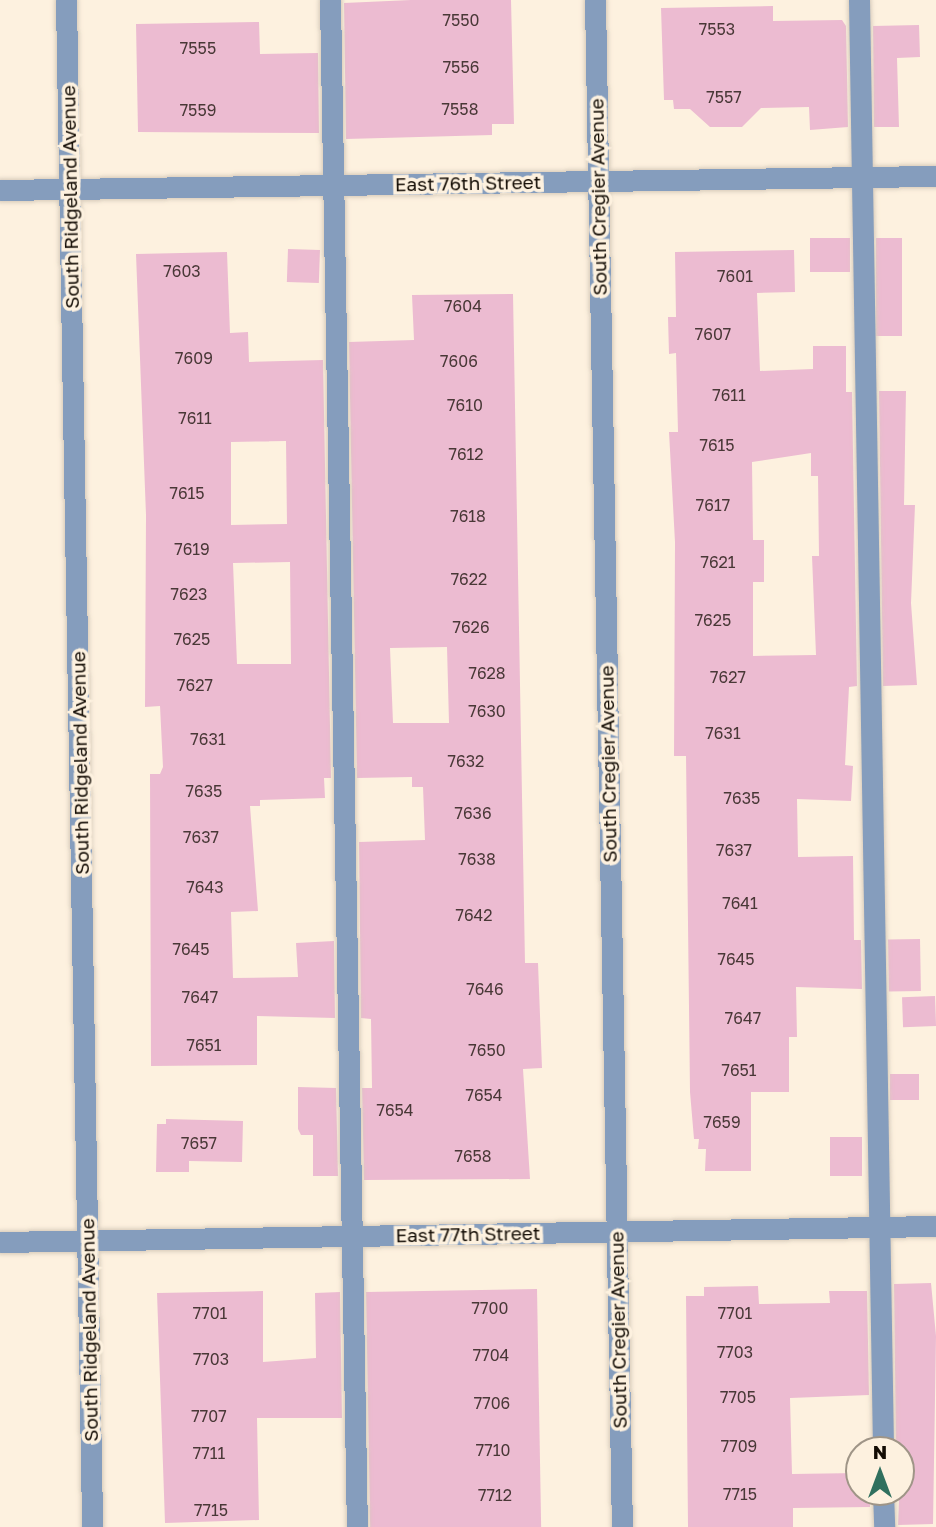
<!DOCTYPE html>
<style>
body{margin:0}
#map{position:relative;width:936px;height:1527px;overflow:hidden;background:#fdf1df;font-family:"Golos Text",sans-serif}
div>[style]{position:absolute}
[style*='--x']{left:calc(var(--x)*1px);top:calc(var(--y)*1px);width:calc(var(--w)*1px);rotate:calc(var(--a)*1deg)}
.building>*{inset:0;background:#ecbbd1;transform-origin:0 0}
.roads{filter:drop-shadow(0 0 2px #d8ccbc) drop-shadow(0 0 2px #d8ccbc)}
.minor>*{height:21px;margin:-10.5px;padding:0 10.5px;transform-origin:10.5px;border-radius:10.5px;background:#859dbd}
span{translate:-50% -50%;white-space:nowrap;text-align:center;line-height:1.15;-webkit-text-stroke:7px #fdf1df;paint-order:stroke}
.number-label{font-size:16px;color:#493837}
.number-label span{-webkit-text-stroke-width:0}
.street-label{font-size:19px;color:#130c04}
.north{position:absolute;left:845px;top:1436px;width:70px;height:70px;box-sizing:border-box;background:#fdf1df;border:2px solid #9f9587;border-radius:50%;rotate:0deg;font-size:19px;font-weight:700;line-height:28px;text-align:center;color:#130c04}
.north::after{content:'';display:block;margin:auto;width:24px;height:32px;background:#30705e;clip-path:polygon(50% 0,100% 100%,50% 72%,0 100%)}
</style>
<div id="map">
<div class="building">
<div style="clip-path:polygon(411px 0,511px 0,514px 124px,492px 124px,492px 135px,346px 139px,344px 3px)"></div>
<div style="clip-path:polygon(773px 6px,773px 21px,842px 20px,846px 26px,848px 127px,810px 130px,809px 107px,761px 108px,742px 127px,710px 127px,690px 109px,674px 109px,673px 100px,664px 100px,661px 8px)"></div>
<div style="clip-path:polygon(259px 22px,260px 54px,318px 53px,319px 133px,138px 132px,136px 24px)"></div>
<div style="clip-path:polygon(919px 25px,920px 57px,897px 58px,899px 127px,874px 127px,873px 26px)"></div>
<div style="left:810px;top:238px;width:40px;height:34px"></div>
<div style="left:876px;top:238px;width:26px;height:98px"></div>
<div style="left:288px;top:249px;width:32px;height:33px;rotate:2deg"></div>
<div style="clip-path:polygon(evenodd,794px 250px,795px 292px,757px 293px,760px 371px,813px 369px,813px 346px,846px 346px,846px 392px,852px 392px,857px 686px,849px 687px,845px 765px,853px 766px,851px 801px,797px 799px,798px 857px,853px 856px,854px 940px,861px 940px,862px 989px,796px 987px,797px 1037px,789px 1037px,789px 1092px,751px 1092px,751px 1171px,705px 1171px,706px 1149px,698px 1149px,699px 1139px,694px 1139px,690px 1092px,686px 756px,674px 756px,675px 542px,669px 432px,678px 432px,676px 353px,669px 354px,668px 317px,676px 317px,675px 252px,794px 250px,811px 453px,811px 476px,818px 476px,819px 556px,812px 556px,816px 655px,753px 656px,753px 582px,764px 582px,764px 540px,753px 540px,752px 462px,811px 453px)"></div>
<div style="clip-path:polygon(evenodd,227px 252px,230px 333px,248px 332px,249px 362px,323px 360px,331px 778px,324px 778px,325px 798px,260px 800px,260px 806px,250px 806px,258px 911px,231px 912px,233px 978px,298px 977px,296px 943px,334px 941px,335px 1018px,257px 1016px,257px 1065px,151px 1066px,150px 774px,160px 774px,163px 767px,160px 706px,145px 707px,146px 515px,136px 254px,227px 252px,286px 441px,287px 524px,231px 525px,231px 442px,286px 441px,227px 252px,290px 562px,291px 664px,237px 664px,233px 563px,290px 562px)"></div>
<div style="clip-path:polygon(evenodd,513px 294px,525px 963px,538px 963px,542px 1068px,523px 1069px,530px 1179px,364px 1180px,362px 1088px,372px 1088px,371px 1019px,361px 1018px,359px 842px,425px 840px,423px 787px,412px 787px,412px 777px,357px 778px,349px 342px,414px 340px,412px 295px,513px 294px,447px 647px,449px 723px,393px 723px,390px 648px,447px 647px)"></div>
<div style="clip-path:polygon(879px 391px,906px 391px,904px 505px,915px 505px,911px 603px,917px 685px,883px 686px)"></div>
<div style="left:920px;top:939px;width:52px;height:32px;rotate:89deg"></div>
<div style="left:935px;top:996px;width:30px;height:33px;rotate:88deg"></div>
<div style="left:890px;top:1074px;width:29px;height:26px"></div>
<div style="clip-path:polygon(298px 1087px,336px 1088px,338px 1176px,313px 1176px,313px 1135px,301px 1135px,298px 1129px)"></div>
<div style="clip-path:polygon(166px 1119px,243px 1121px,242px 1162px,189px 1161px,189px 1172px,156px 1172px,157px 1124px,166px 1124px)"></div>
<div style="left:830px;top:1137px;width:32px;height:39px"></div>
<div style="clip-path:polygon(931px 1283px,936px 1336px,933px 1524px,898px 1525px,901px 1450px,896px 1450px,894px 1284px)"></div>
<div style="clip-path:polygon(758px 1286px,759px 1304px,830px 1303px,829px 1291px,867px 1291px,869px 1395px,790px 1398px,792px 1474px,859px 1473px,859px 1492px,870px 1492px,870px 1507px,793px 1508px,793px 1527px,688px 1527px,686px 1296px,704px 1296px,704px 1287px)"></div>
<div style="left:537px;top:1289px;width:238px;height:171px;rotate:89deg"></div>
<div style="clip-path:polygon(263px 1291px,263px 1362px,316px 1358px,315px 1293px,340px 1292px,342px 1418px,257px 1418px,259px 1520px,165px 1523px,157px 1293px)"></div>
</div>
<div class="roads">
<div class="minor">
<div style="--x:66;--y:0;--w:1527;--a:89.02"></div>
<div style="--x:330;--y:0;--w:1527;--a:88.99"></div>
<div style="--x:595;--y:0;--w:1527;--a:88.99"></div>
<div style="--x:859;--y:0;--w:1450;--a:89.05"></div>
<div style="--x:0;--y:190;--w:936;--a:-0.86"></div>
<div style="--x:0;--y:1242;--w:936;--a:-0.98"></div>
<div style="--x:883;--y:1492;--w:35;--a:88"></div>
</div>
</div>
<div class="number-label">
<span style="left:461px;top:20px">7550</span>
<span style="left:717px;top:29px">7553</span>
<span style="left:198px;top:48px">7555</span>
<span style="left:461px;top:67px">7556</span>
<span style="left:724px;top:97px">7557</span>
<span style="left:460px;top:109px">7558</span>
<span style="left:198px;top:110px">7559</span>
<span style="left:182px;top:271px">7603</span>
<span style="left:735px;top:276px">7601</span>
<span style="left:463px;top:306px">7604</span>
<span style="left:713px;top:334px">7607</span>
<span style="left:194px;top:358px">7609</span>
<span style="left:459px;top:361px">7606</span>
<span style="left:729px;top:395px">7611</span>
<span style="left:465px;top:405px">7610</span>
<span style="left:195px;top:418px">7611</span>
<span style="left:717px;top:445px">7615</span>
<span style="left:466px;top:454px">7612</span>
<span style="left:187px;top:493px">7615</span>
<span style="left:713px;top:505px">7617</span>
<span style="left:468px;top:516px">7618</span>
<span style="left:192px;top:549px">7619</span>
<span style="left:718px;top:562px">7621</span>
<span style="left:469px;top:579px">7622</span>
<span style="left:189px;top:594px">7623</span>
<span style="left:713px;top:620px">7625</span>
<span style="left:471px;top:627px">7626</span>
<span style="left:192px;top:639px">7625</span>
<span style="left:487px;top:673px">7628</span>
<span style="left:728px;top:677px">7627</span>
<span style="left:195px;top:685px">7627</span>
<span style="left:487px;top:711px">7630</span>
<span style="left:723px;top:733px">7631</span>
<span style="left:208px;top:739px">7631</span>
<span style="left:466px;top:761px">7632</span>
<span style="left:204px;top:791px">7635</span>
<span style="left:742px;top:798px">7635</span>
<span style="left:473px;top:813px">7636</span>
<span style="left:201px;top:837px">7637</span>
<span style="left:734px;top:850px">7637</span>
<span style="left:477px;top:859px">7638</span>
<span style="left:205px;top:887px">7643</span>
<span style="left:740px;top:903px">7641</span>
<span style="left:474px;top:915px">7642</span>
<span style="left:191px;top:949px">7645</span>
<span style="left:736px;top:959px">7645</span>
<span style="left:485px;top:989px">7646</span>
<span style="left:200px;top:997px">7647</span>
<span style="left:743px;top:1018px">7647</span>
<span style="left:204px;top:1045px">7651</span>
<span style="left:487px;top:1050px">7650</span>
<span style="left:739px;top:1070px">7651</span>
<span style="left:484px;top:1095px">7654</span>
<span style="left:395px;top:1110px">7654</span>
<span style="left:722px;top:1122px">7659</span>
<span style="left:199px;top:1143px">7657</span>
<span style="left:473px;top:1156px">7658</span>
<span style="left:490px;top:1308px">7700</span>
<span style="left:210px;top:1313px">7701</span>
<span style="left:735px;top:1313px">7701</span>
<span style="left:735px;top:1352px">7703</span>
<span style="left:491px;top:1355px">7704</span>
<span style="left:211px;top:1359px">7703</span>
<span style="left:738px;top:1397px">7705</span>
<span style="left:492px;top:1403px">7706</span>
<span style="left:209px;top:1416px">7707</span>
<span style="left:739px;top:1446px">7709</span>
<span style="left:493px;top:1450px">7710</span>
<span style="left:209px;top:1453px">7711</span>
<span style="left:740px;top:1494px">7715</span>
<span style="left:495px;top:1495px">7712</span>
<span style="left:211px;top:1510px">7715</span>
</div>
<div class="street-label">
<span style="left:468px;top:183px;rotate:-1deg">East 76th Street</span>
<span style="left:70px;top:197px;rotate:-91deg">South Ridgeland Avenue</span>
<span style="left:598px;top:197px;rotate:-91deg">South Cregier Avenue</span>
<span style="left:80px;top:763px;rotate:-91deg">South Ridgeland Avenue</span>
<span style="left:608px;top:764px;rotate:-91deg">South Cregier Avenue</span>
<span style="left:468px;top:1234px;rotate:-1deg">East 77th Street</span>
<span style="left:89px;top:1330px;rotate:-91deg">South Ridgeland Avenue</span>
<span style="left:618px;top:1330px;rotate:-91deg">South Cregier Avenue</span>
</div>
<div class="north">N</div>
</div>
